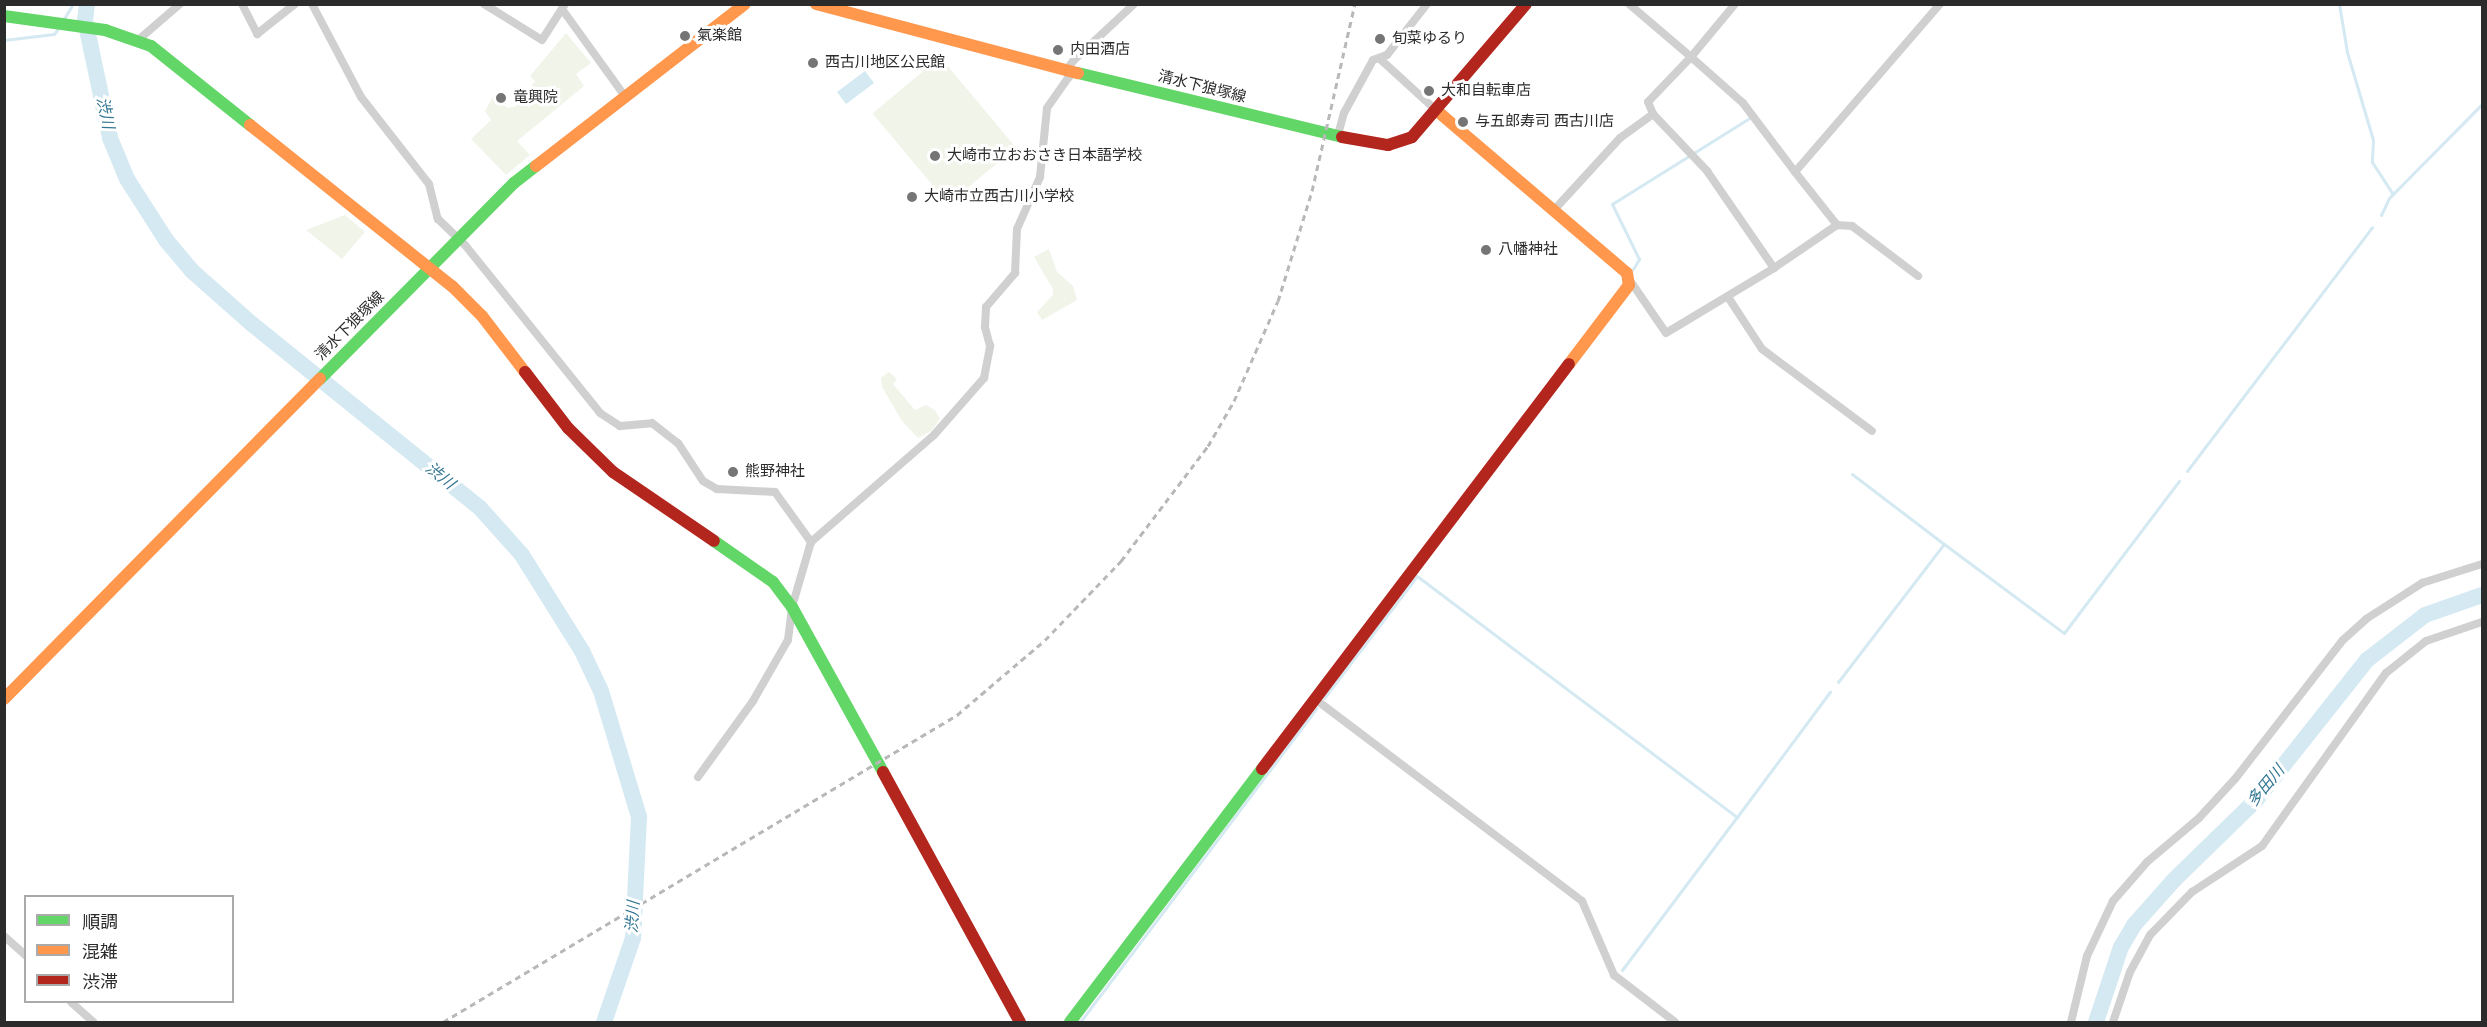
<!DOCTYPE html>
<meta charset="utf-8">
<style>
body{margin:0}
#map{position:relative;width:2487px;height:1027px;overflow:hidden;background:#fff;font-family:"Fira Sans","Noto Sans JP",sans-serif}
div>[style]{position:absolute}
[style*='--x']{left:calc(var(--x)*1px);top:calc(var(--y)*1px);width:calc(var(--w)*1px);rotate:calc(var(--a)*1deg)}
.green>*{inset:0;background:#f0f4e9;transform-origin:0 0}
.water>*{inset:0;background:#d4e9f2;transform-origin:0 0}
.stream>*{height:3px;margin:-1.5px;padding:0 1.5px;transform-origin:1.5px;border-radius:1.5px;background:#d4e9f2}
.river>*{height:16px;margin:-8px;padding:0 8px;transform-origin:8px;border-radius:8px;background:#d4e9f2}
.street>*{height:8px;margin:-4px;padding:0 4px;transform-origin:4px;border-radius:4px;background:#d0d0d0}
.fast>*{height:12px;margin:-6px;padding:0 6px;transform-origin:6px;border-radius:6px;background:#63d668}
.slow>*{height:12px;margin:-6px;padding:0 6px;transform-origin:6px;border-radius:6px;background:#ff974d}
.jam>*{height:12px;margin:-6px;padding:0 6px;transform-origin:6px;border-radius:6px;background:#b3261e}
.rail>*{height:3px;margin-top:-1.5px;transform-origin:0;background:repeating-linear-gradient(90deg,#b8b8b8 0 6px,transparent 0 10.5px)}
.dots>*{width:16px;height:16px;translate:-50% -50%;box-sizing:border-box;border:3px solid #fff;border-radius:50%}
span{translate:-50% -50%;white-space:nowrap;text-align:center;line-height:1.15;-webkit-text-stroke:6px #fff;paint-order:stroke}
.poi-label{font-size:15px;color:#2b2b2b}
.left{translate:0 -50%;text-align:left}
.street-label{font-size:15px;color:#2b2b2b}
.water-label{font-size:16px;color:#347793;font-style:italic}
.frame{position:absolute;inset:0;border:6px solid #2b2b2b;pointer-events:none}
.legend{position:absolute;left:24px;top:895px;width:210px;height:108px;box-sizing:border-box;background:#fff;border:2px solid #aaa;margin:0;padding:8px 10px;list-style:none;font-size:18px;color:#2b2b2b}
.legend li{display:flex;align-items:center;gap:12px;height:30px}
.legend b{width:30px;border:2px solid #aaa}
</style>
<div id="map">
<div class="green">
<div style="clip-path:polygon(566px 33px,591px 63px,576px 74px,584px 86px,517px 141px,530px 155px,506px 175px,471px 139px,491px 120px,485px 111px,493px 97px,508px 108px,516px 106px,535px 81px,530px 76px)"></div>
<div style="left:940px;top:57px;width:118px;height:88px;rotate:50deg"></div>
<div style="clip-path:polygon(345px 215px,365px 232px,342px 259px,306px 230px)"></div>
<div style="clip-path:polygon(1049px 249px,1057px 272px,1073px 286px,1077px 300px,1042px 320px,1037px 312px,1053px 295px,1053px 289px,1034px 257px)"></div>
<div style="clip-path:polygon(889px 372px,897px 379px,893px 384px,915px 410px,926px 405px,935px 410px,940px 419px,931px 431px,918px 438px,902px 421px,882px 387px,881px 378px)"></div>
</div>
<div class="water">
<div style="left:865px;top:71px;width:15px;height:35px;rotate:53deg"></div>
</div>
<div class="stream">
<div style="--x:2339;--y:4;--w:49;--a:80.5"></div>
<div style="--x:2347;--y:52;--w:92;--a:73.5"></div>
<div style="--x:2373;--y:140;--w:22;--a:93"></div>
<div style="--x:2372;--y:162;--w:38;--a:57"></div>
<div style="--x:62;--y:22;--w:21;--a:-59"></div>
<div style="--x:4;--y:40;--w:50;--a:-6.8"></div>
<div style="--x:54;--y:34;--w:9;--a:-54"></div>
<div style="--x:2381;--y:215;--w:19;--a:-65"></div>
<div style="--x:2389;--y:198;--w:132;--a:-45.3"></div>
<div style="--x:1633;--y:269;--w:12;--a:-59"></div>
<div style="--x:1639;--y:259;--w:61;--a:-116.1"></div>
<div style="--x:1612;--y:204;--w:164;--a:-32"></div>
<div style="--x:2187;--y:471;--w:306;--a:-52.8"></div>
<div style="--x:1852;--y:474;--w:116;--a:37.3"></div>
<div style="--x:1838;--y:682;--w:174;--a:-52.5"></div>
<div style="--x:1944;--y:544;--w:149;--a:36.6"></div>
<div style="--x:2064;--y:633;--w:191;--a:-52.9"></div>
<div style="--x:1324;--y:698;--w:153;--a:-52.7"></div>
<div style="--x:1417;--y:576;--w:401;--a:37"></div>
<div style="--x:1737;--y:817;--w:156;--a:-53.4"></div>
<div style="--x:1622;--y:970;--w:191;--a:-53.1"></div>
<div style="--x:1080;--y:1022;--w:393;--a:-53"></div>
</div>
<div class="river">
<div style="--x:87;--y:4;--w:16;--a:97"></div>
<div style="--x:85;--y:20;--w:121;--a:78"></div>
<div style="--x:110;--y:138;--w:44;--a:67.5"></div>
<div style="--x:127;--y:179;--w:72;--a:57.4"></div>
<div style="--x:166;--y:240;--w:40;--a:50"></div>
<div style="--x:192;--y:271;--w:80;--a:41.5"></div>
<div style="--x:252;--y:324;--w:293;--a:38.9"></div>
<div style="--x:480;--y:508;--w:63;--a:48.2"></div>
<div style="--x:522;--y:555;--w:113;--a:58"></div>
<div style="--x:582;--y:651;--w:44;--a:64.6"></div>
<div style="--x:601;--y:691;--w:132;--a:73.2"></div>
<div style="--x:639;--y:817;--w:121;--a:92.8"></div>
<div style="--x:633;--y:938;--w:89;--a:109"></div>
<div style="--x:2096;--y:1022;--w:79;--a:-71.6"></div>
<div style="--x:2121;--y:947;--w:26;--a:-59"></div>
<div style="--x:2134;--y:925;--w:60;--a:-48.4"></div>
<div style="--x:2174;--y:880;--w:115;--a:-44.3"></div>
<div style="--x:2256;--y:800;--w:179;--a:-51.6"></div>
<div style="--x:2367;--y:660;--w:73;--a:-37.8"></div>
<div style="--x:2425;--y:615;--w:60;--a:-19.3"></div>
</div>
<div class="street">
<div style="--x:242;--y:4;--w:34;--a:63"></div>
<div style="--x:257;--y:34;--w:48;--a:-38.3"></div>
<div style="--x:312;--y:4;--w:105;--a:62.2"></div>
<div style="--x:361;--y:97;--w:110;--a:52"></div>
<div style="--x:429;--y:184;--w:36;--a:76"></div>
<div style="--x:438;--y:219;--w:37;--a:44"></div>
<div style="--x:465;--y:245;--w:216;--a:51.2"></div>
<div style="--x:600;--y:413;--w:24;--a:33"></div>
<div style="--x:620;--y:426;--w:32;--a:-5"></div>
<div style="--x:652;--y:423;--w:33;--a:38"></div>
<div style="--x:678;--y:443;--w:45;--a:56.7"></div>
<div style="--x:703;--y:481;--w:16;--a:30"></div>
<div style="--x:717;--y:489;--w:58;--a:3"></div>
<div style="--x:775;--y:492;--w:62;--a:54.2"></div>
<div style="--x:484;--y:4;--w:68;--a:31.8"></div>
<div style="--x:542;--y:40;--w:43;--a:-57.4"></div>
<div style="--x:1629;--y:4;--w:82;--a:40.5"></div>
<div style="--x:1691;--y:57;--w:62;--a:133.7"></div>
<div style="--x:1648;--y:102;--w:13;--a:67"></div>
<div style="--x:1653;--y:114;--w:79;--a:46.5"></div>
<div style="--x:1707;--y:171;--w:118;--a:55.4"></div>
<div style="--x:1735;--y:4;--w:69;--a:129.7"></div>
<div style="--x:1691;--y:57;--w:69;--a:41.5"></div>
<div style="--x:1743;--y:103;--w:86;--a:53"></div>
<div style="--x:1795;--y:172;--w:222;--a:-49.2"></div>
<div style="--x:562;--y:9;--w:106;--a:54.2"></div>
<div style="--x:137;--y:41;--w:57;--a:-40.7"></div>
<div style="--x:1379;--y:58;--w:77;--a:42.4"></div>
<div style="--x:1338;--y:135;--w:23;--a:-75"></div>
<div style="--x:1344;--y:113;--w:60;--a:-61.3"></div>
<div style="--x:1373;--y:60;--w:15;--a:-20"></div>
<div style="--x:1387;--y:55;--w:65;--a:-51.9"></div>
<div style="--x:1795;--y:172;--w:68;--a:51.6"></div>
<div style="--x:1554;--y:210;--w:98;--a:-47.5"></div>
<div style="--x:1620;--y:138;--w:41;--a:-36"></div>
<div style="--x:1629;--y:279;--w:65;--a:55.6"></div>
<div style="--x:1666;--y:333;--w:126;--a:-31"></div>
<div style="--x:1774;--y:268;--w:76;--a:-34.3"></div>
<div style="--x:1837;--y:225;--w:15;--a:4"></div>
<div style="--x:1852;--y:226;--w:83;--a:37.1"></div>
<div style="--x:1728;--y:297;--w:62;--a:56.8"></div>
<div style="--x:1762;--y:349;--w:137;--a:36.7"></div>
<div style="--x:1315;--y:699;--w:335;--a:37.1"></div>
<div style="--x:1582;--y:901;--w:81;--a:66.6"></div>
<div style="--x:1614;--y:975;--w:77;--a:37.6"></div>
<div style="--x:698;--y:777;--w:94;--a:-54.1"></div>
<div style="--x:753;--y:701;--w:70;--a:-60.2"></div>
<div style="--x:788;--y:640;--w:33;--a:-83"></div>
<div style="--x:792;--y:607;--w:68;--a:-73.7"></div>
<div style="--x:811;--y:542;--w:163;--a:-41"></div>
<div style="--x:934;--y:435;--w:76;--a:-48.7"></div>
<div style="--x:984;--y:378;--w:33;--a:-79"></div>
<div style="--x:990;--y:346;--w:20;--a:-105"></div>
<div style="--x:985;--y:327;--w:20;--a:-87"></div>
<div style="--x:986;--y:307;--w:45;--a:-49.5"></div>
<div style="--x:1015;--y:273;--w:44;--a:-87.4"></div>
<div style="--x:1017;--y:229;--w:57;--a:-66.1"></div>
<div style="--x:1040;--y:177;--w:69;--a:-84.2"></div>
<div style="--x:1047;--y:108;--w:38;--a:-55"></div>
<div style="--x:1069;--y:77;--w:8;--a:-104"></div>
<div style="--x:1067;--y:69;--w:11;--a:-52"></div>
<div style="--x:1074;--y:60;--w:82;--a:-43"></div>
<div style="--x:4;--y:936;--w:30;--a:42"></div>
<div style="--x:71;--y:1002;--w:30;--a:42"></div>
<div style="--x:2071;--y:1022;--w:68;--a:-76.4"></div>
<div style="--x:2087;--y:956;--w:61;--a:-64.7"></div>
<div style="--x:2113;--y:901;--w:52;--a:-48.9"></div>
<div style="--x:2147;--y:862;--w:68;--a:-40.2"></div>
<div style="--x:2199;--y:818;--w:53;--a:-47.3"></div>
<div style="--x:2235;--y:779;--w:176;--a:-52.2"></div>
<div style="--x:2343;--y:640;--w:31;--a:-42"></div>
<div style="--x:2366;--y:619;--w:67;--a:-32.7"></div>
<div style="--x:2422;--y:583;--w:63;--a:-17.6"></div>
<div style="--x:2113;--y:1022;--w:53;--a:-71.2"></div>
<div style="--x:2130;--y:972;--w:42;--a:-61.6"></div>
<div style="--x:2150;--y:935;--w:60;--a:-45.7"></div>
<div style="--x:2192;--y:892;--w:84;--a:-33.3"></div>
<div style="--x:2262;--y:846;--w:213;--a:-54.4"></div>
<div style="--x:2386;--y:673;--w:51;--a:-38.7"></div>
<div style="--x:2426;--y:641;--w:59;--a:-18.7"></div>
</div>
<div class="fast">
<div style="--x:4;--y:16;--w:102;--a:7.9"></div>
<div style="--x:105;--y:30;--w:49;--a:19.2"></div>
<div style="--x:151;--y:46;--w:127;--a:38.6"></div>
<div style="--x:1078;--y:73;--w:272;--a:13.6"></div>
<div style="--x:320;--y:379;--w:276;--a:-45.3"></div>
<div style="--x:514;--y:183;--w:28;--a:-38"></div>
<div style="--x:714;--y:541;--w:72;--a:34.8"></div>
<div style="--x:773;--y:582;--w:31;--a:53"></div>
<div style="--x:792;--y:607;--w:188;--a:61.1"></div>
<div style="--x:1070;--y:1022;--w:318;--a:-52.8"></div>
</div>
<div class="slow">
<div style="--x:816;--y:4;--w:271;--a:14.8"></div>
<div style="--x:1436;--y:110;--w:251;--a:40.5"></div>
<div style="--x:1627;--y:273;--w:12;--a:81"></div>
<div style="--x:1629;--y:285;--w:99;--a:127.2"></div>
<div style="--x:250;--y:125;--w:258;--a:38.6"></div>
<div style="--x:452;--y:286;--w:42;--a:45"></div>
<div style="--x:482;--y:316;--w:71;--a:52.5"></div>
<div style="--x:536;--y:166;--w:264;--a:-37.8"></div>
<div style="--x:4;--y:699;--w:450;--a:-45.4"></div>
</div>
<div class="jam">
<div style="--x:1342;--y:137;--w:47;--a:9.9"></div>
<div style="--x:1388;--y:145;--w:25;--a:-18"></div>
<div style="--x:1412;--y:137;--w:175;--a:-49.4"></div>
<div style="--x:525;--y:372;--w:71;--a:52.5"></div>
<div style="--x:568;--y:428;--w:63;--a:44.4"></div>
<div style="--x:613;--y:472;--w:122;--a:34.3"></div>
<div style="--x:1262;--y:769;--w:508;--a:-52.84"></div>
<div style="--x:883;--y:772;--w:285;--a:61.3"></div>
</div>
<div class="rail">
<div style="--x:443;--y:1022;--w:599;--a:-30.85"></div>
<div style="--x:957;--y:715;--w:116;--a:-40.4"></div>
<div style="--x:1045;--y:640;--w:110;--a:-46.1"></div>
<div style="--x:1121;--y:561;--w:144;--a:-52.9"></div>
<div style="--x:1208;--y:446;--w:52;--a:-60"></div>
<div style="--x:1234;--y:401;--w:109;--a:-66.3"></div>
<div style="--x:1278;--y:301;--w:115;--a:-72.8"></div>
<div style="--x:1312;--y:191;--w:192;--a:-77.1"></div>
</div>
<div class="dots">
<div style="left:685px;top:36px;background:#757575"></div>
<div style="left:1380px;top:39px;background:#757575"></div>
<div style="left:1058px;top:50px;background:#757575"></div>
<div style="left:813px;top:63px;background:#757575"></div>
<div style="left:1429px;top:91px;background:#757575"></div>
<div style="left:501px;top:98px;background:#757575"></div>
<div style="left:1463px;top:122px;background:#757575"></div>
<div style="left:935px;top:156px;background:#757575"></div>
<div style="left:912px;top:197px;background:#757575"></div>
<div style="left:1486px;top:250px;background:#757575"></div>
<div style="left:733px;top:472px;background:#757575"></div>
</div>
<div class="poi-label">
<span class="left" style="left:697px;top:36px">氣楽館</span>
<span class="left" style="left:1392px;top:39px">旬菜ゆるり</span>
<span class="left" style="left:1070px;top:50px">内田酒店</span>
<span class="left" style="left:825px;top:63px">西古川地区公民館</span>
<span class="left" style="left:1441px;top:91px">大和自転車店</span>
<span class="left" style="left:513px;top:98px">竜興院</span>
<span class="left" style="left:1475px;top:122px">与五郎寿司 西古川店</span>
<span class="left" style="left:947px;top:156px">大崎市立おおさき日本語学校</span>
<span class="left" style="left:924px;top:197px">大崎市立西古川小学校</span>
<span class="left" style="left:1498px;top:250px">八幡神社</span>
<span class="left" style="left:745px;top:472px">熊野神社</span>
</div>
<div class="street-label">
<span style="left:1202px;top:87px;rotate:14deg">清水下狼塚線</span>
<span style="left:350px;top:326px;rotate:-45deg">清水下狼塚線</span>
</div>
<div class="water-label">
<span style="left:105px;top:113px;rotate:78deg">渋川</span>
<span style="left:440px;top:476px;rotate:39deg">渋川</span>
<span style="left:2266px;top:786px;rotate:-50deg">多田川</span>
<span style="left:633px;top:917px;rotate:-86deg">渋川</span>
</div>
<div class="frame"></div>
<ul class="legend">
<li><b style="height:8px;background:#63d668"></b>順調</li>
<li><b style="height:8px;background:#ff974d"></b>混雑</li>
<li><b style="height:8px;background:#b3261e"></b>渋滞</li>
</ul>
</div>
